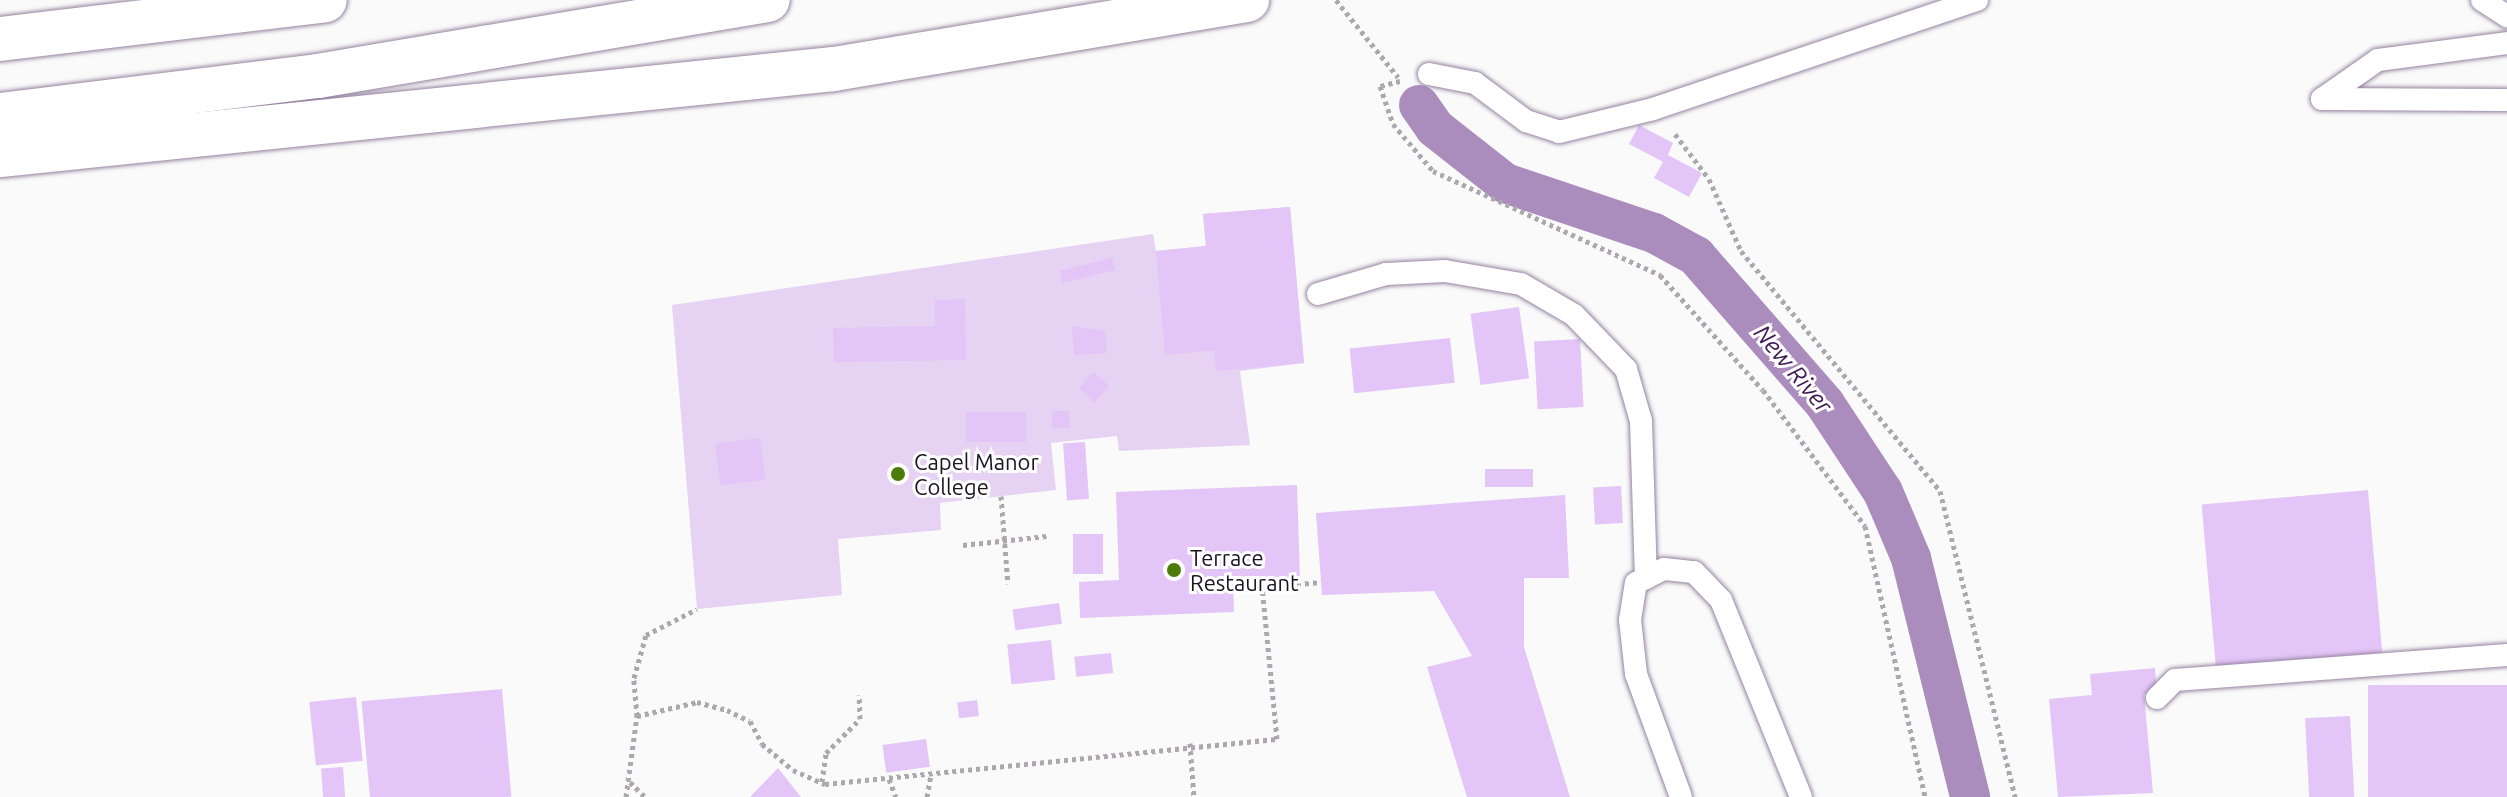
<!DOCTYPE html>
<style>
body{margin:0}
#map{position:relative;width:2507px;height:797px;overflow:hidden;background:#fafafa;font-family:Ubuntu,sans-serif}
div>[style]{position:absolute}
[style*='--x']{left:calc(var(--x)*1px);top:calc(var(--y)*1px);width:calc(var(--w)*1px);rotate:calc(var(--a)*1deg)}
.green>*{inset:0;background:#e6d2f3}
.canal>*{height:40px;margin:-20px;padding:0 20px;transform-origin:20px;border-radius:20px;background:#aa8dbc}
.building>*{inset:0;background:#e3c5f7;transform-origin:0 0}
.path>*{height:5px;margin-top:-2.5px;transform-origin:0;background:repeating-linear-gradient(90deg,#aba9ad 0 4px,transparent 0 8px)}
.roads{filter:drop-shadow(0 0 2px #9583a1) drop-shadow(0 0 2px #9583a1)}
.service>*{height:22px;margin:-11px;padding:0 11px;transform-origin:11px;border-radius:11px;background:#fff}
.motorway>*{height:44px;margin:-22px;padding:0 22px;transform-origin:22px;border-radius:22px;background:#fff}
.dots>*{width:22px;height:22px;translate:-50% -50%;box-sizing:border-box;border:4px solid #fff;border-radius:50%}
span{translate:-50% -50%;white-space:nowrap;text-align:center;line-height:1.15;-webkit-text-stroke:6px #fff;paint-order:stroke}
.poi-label{font-size:22px;color:#1b141f}
.left{translate:0 -50%;text-align:left}
.water-label{font-size:24px;color:#3f1953;font-style:italic}
</style>
<div id="map">
<div class="green">
<div style="clip-path:polygon(1290px 207px,1304px 363px,1240px 371px,1250px 445px,1119px 451px,1117px 436px,1051px 443px,1056px 490px,940px 503px,941px 530px,838px 539px,842px 595px,697px 609px,672px 305px,1153px 234px,1156px 251px,1206px 246px,1203px 214px)"></div>
</div>
<div class="canal">
<div style="--x:1419;--y:105;--w:28;--a:55"></div>
<div style="--x:1435;--y:128;--w:89;--a:38.2"></div>
<div style="--x:1505;--y:183;--w:157;--a:18.6"></div>
<div style="--x:1654;--y:233;--w:48;--a:28.7"></div>
<div style="--x:1696;--y:256;--w:196;--a:48.9"></div>
<div style="--x:1825;--y:404;--w:105;--a:56.6"></div>
<div style="--x:1883;--y:492;--w:72;--a:67"></div>
<div style="--x:1911;--y:558;--w:246;--a:76.1"></div>
</div>
<div class="building">
<div style="clip-path:polygon(1639px 125px,1673px 143px,1668px 155px,1702px 173px,1689px 197px,1654px 178px,1663px 162px,1629px 144px)"></div>
<div style="clip-path:polygon(1290px 207px,1304px 363px,1216px 371px,1214px 350px,1165px 355px,1156px 251px,1206px 246px,1203px 214px)"></div>
<div style="left:1112px;top:258px;width:12px;height:54px;rotate:76deg"></div>
<div style="clip-path:polygon(965px 299px,966px 360px,834px 362px,833px 328px,935px 326px,935px 300px)"></div>
<div style="left:1519px;top:307px;width:72px;height:49px;rotate:82deg"></div>
<div style="clip-path:polygon(1072px 326px,1105px 331px,1107px 353px,1074px 355px)"></div>
<div style="left:1450px;top:338px;width:45px;height:101px;rotate:84deg"></div>
<div style="left:1580px;top:339px;width:68px;height:46px;rotate:87deg"></div>
<div style="left:1094px;top:372px;width:21px;height:22px;rotate:43deg"></div>
<div style="left:1052px;top:411px;width:17px;height:17px"></div>
<div style="left:966px;top:412px;width:60px;height:30px"></div>
<div style="left:760px;top:438px;width:42px;height:45px;rotate:83deg"></div>
<div style="left:1085px;top:442px;width:57px;height:22px;rotate:86deg"></div>
<div style="left:1533px;top:469px;width:18px;height:48px;rotate:90deg"></div>
<div style="clip-path:polygon(1297px 485px,1300px 579px,1233px 582px,1234px 612px,1080px 618px,1079px 582px,1119px 580px,1116px 492px)"></div>
<div style="left:1621px;top:486px;width:37px;height:28px;rotate:87deg"></div>
<div style="left:2368px;top:490px;width:163px;height:167px;rotate:85deg"></div>
<div style="clip-path:polygon(1565px 495px,1569px 578px,1524px 578px,1524px 647px,1570px 797px,1467px 797px,1427px 667px,1472px 656px,1434px 591px,1322px 595px,1316px 513px)"></div>
<div style="left:1073px;top:534px;width:30px;height:40px"></div>
<div style="left:1059px;top:603px;width:21px;height:47px;rotate:82deg"></div>
<div style="left:1051px;top:640px;width:40px;height:44px;rotate:84deg"></div>
<div style="left:1111px;top:653px;width:20px;height:37px;rotate:84deg"></div>
<div style="clip-path:polygon(2155px 668px,2157px 693px,2144px 694px,2153px 793px,2058px 797px,2049px 699px,2092px 695px,2090px 674px)"></div>
<div style="left:2507px;top:685px;width:112px;height:139px;rotate:90deg"></div>
<div style="left:502px;top:689px;width:108px;height:141px;rotate:85deg"></div>
<div style="left:356px;top:697px;width:64px;height:47px;rotate:84deg"></div>
<div style="left:977px;top:700px;width:16px;height:20px;rotate:83deg"></div>
<div style="left:2350px;top:716px;width:81px;height:45px;rotate:87deg"></div>
<div style="left:926px;top:739px;width:28px;height:44px;rotate:82deg"></div>
<div style="left:343px;top:767px;width:30px;height:22px;rotate:86deg"></div>
<div style="clip-path:polygon(778px 768px,801px 797px,750px 797px)"></div>
</div>
<div class="path">
<div style="--x:1336;--y:0;--w:99;--a:51.2"></div>
<div style="--x:1400;--y:81;--w:21;--a:166"></div>
<div style="--x:1380;--y:86;--w:40;--a:71.1"></div>
<div style="--x:1393;--y:124;--w:62;--a:49.6"></div>
<div style="--x:1433;--y:171;--w:250;--a:24.6"></div>
<div style="--x:1660;--y:275;--w:154;--a:48.2"></div>
<div style="--x:1763;--y:390;--w:170;--a:53.1"></div>
<div style="--x:1865;--y:526;--w:278;--a:77.5"></div>
<div style="--x:1675;--y:134;--w:56;--a:52.9"></div>
<div style="--x:1709;--y:179;--w:79;--a:66"></div>
<div style="--x:1741;--y:251;--w:312;--a:50.3"></div>
<div style="--x:1940;--y:491;--w:315;--a:76.2"></div>
<div style="--x:1001;--y:496;--w:88;--a:85.5"></div>
<div style="--x:963;--y:545;--w:84;--a:-6.1"></div>
<div style="--x:1233;--y:590;--w:88;--a:-5.2"></div>
<div style="--x:637;--y:716;--w:62;--a:-13.1"></div>
<div style="--x:697;--y:702;--w:31;--a:15"></div>
<div style="--x:727;--y:710;--w:25;--a:26"></div>
<div style="--x:750;--y:721;--w:26;--a:62"></div>
<div style="--x:762;--y:744;--w:40;--a:40"></div>
<div style="--x:793;--y:770;--w:35;--a:24"></div>
<div style="--x:825;--y:784;--w:454;--a:-5.7"></div>
<div style="--x:1277;--y:739;--w:153;--a:-95.6"></div>
<div style="--x:1190;--y:743;--w:54;--a:85.8"></div>
<div style="--x:889;--y:779;--w:19;--a:69"></div>
<div style="--x:630;--y:782;--w:21;--a:45"></div>
<div style="--x:822;--y:782;--w:29;--a:-82"></div>
<div style="--x:826;--y:753;--w:48;--a:-45"></div>
<div style="--x:860;--y:719;--w:24;--a:-92"></div>
<div style="--x:626;--y:797;--w:82;--a:-82.3"></div>
<div style="--x:637;--y:716;--w:38;--a:-95"></div>
<div style="--x:634;--y:678;--w:45;--a:-74.4"></div>
<div style="--x:646;--y:635;--w:57;--a:-27"></div>
<div style="--x:927;--y:797;--w:23;--a:-80"></div>
</div>
<div class="roads">
<div class="service">
<div style="--x:2482;--y:0;--w:30;--a:33"></div>
<div style="--x:1429;--y:74;--w:47;--a:11.1"></div>
<div style="--x:1475;--y:83;--w:64;--a:36.7"></div>
<div style="--x:1526;--y:121;--w:35;--a:18"></div>
<div style="--x:1559;--y:132;--w:97;--a:-13.7"></div>
<div style="--x:1653;--y:109;--w:342;--a:-18.6"></div>
<div style="--x:2322;--y:99;--w:68;--a:-34.9"></div>
<div style="--x:2378;--y:60;--w:130;--a:-7.5"></div>
<div style="--x:2322;--y:99;--w:185;--a:0.3"></div>
<div style="--x:1318;--y:294;--w:71;--a:-16.4"></div>
<div style="--x:1386;--y:274;--w:59;--a:-2.9"></div>
<div style="--x:1445;--y:271;--w:77;--a:9.7"></div>
<div style="--x:1521;--y:284;--w:61;--a:30.3"></div>
<div style="--x:1574;--y:315;--w:75;--a:46.1"></div>
<div style="--x:1626;--y:369;--w:54;--a:73.9"></div>
<div style="--x:1641;--y:421;--w:157;--a:88.2"></div>
<div style="--x:2157;--y:698;--w:25;--a:-45"></div>
<div style="--x:2175;--y:680;--w:333;--a:-4.3"></div>
<div style="--x:1681;--y:797;--w:131;--a:-110.1"></div>
<div style="--x:1636;--y:674;--w:54;--a:-96.3"></div>
<div style="--x:1630;--y:620;--w:37;--a:-81"></div>
<div style="--x:1636;--y:583;--w:31;--a:-27"></div>
<div style="--x:1664;--y:569;--w:30;--a:6"></div>
<div style="--x:1694;--y:572;--w:39;--a:46"></div>
<div style="--x:1721;--y:600;--w:213;--a:67.9"></div>
</div>
<div class="motorway">
<div style="--x:0;--y:39;--w:327;--a:-6.8"></div>
<div style="--x:0;--y:115;--w:320;--a:-7"></div>
<div style="--x:318;--y:76;--w:456;--a:-9.6"></div>
<div style="--x:0;--y:155;--w:838;--a:-5.89"></div>
<div style="--x:834;--y:69;--w:419;--a:-9.5"></div>
</div>
</div>
<div class="dots">
<div style="left:898px;top:474px;background:#4b7c08"></div>
<div style="left:1174px;top:570px;background:#4b7c08"></div>
</div>
<div class="poi-label">
<span class="left" style="left:914px;top:474px">Capel Manor<br>College</span>
<span class="left" style="left:1190px;top:570px">Terrace<br>Restaurant</span>
</div>
<div class="water-label">
<span style="left:1793px;top:369px;rotate:50deg">New River</span>
</div>
</div>
